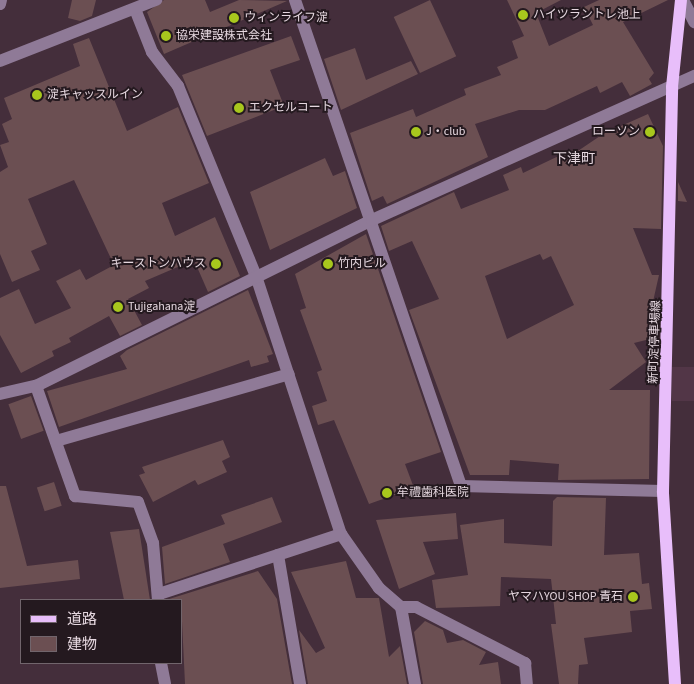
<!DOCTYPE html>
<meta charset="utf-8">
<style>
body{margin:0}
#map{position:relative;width:694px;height:684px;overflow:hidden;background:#442e3b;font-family:"Source Sans 3","Noto Sans JP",sans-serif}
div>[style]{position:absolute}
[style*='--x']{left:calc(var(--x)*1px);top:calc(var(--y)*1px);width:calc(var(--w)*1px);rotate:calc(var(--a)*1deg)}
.built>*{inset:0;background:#523647;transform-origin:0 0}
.building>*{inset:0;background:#6b4f52;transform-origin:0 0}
.minor>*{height:12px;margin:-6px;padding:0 6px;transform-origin:6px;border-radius:6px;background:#8f7a97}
.major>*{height:12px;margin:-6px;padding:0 6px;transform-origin:6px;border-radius:6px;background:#e8befa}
.dots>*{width:14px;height:14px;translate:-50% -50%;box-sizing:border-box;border:2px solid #24191f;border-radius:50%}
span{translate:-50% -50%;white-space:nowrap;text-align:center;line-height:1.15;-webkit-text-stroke:4px #24191f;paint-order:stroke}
.poi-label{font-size:12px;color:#e5d7df}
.left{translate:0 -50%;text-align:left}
.right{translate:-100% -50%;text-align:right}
.street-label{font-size:12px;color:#e5d7df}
.neighbourhood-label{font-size:14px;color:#e5d7df}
.legend{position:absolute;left:20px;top:599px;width:162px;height:65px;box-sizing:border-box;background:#24191f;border:1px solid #71656c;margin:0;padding:6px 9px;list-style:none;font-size:15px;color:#e5d7df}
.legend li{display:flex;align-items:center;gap:10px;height:25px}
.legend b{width:25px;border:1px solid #71656c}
</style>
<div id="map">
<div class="built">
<div style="left:694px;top:367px;width:34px;height:22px;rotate:90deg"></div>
</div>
<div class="building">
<div style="clip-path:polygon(72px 0,96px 0,92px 16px,80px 21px,68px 18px)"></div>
<div style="clip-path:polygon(164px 0,205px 0,210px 12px,239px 0,287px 1px,164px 54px,147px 12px)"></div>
<div style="left:430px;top:0;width:62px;height:40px;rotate:65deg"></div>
<div style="clip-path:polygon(507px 0,561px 0,536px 13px,549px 46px,593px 25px,584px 7px,599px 0,668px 0,623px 22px,654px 73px,649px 79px,652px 84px,630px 96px,622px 82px,600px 93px,597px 86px,545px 110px,519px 110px,475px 124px,488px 157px,387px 204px,383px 196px,372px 201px,350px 133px,413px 109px,416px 117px,466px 95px,464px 89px,501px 75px,497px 67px,518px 58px,512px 41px,524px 36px)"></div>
<div style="clip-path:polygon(291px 36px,300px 60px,270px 70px,284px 106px,207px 136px,182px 75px)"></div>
<div style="clip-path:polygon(89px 38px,127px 131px,178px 107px,209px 183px,162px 203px,175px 236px,215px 217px,240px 276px,208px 292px,194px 260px,145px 281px,149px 288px,128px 299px,142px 325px,120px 336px,109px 316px,69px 338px,71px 342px,52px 351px,54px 356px,21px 373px,0 335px,0 298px,19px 289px,35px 324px,71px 308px,56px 281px,80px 269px,86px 280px,114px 265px,74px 180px,28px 199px,47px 244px,31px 251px,40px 270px,12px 282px,0 254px,0 172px,8px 167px,0 145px,9px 142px,2px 124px,12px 119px,4px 98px,80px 66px,73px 44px)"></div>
<div style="clip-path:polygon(355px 48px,366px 80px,411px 61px,418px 74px,341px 110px,324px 59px)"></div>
<div style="clip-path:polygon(evenodd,648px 114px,663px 146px,661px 229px,633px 228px,652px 275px,659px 275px,647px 328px,650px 339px,634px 343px,646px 362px,609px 390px,650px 390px,649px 479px,558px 480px,559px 464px,510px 460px,509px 475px,470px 475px,409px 310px,439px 299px,412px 241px,389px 251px,381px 226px,454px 192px,461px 209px,509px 190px,503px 175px,521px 167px,523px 173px,567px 152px,569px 157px,603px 134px,648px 114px,540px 254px,543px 260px,551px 256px,574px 305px,507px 339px,485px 276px,540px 254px)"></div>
<div style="clip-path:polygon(325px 158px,333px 176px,345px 171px,357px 208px,270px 250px,250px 192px)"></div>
<div style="clip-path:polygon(678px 182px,687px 202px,678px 201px)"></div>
<div style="clip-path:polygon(366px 234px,441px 452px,405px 464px,414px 488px,369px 504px,334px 420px,318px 425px,312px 406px,327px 401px,317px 372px,322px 370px,300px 310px,306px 308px,295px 274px)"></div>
<div style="clip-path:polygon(248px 290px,273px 354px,267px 356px,269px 362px,251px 367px,249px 360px,59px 427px,47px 391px,127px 369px,120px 356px,127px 350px)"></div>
<div style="left:31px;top:396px;width:37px;height:24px;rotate:70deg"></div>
<div style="clip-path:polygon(223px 440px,230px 457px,222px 461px,227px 472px,198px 485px,195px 480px,153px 502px,139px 475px,145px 473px,142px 467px)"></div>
<div style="left:54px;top:482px;width:25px;height:18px;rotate:72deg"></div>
<div style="clip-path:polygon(0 486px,6px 486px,27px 566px,78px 560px,80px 579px,0 588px)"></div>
<div style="clip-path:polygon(272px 497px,282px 522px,223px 544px,230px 562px,165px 584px,162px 547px,225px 524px,221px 515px)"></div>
<div style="clip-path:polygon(557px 497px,606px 498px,604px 555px,639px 553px,642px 584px,649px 583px,652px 609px,630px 611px,632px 632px,584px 638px,588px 664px,579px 665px,578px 684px,559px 684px,551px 624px,556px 624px,551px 579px,501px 577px,500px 606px,436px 608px,432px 580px,468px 575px,460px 525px,504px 519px,504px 543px,552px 546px,553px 501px)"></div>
<div style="clip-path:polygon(456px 513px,458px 539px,423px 542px,435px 574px,399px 589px,376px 520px)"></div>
<div style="clip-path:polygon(139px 529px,150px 600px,124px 600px,110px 532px)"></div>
<div style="clip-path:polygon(346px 561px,356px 598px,379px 598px,389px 657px,400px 646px,407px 684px,308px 684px,299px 630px,316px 653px,325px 648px,291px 572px)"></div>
<div style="clip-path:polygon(258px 571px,277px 599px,292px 684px,185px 684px,181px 600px,166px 600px)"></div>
<div style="clip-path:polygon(425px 621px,443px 630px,447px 643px,463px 640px,486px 652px,479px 665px,498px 662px,501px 684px,423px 684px,414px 632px)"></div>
</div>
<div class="minor">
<div style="--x:295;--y:0;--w:514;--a:71.14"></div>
<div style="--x:461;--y:486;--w:202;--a:1.4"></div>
<div style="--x:683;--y:0;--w:25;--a:63"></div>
<div style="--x:0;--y:4;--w:4;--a:-76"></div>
<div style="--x:135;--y:9;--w:46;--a:68.4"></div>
<div style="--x:152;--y:52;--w:43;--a:52.6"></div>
<div style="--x:178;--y:86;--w:205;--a:67.7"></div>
<div style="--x:256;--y:276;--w:272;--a:71.8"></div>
<div style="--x:341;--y:534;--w:66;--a:54.9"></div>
<div style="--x:379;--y:588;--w:29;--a:41"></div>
<div style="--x:401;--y:607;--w:78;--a:79.7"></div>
<div style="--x:0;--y:61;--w:168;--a:-21.4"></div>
<div style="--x:36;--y:386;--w:117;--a:70.5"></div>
<div style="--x:75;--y:496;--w:63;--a:5.4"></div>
<div style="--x:138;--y:502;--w:44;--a:69.9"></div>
<div style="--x:153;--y:543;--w:57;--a:85"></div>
<div style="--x:0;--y:394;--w:37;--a:-13"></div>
<div style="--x:36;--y:386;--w:375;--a:-26.3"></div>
<div style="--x:372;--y:220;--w:353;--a:-24.1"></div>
<div style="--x:56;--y:441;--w:242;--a:-16"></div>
<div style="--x:278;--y:555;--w:131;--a:80.3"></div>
<div style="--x:159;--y:594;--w:192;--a:-18.2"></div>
<div style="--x:401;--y:607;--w:15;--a:0"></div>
<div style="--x:416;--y:607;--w:123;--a:27.2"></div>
<div style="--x:525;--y:663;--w:21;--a:85"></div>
<div style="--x:161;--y:663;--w:21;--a:79"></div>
</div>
<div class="major">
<div style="--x:675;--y:684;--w:193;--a:-93.6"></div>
<div style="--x:663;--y:491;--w:404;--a:-88.7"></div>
<div style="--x:672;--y:87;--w:87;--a:-84.1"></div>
</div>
<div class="dots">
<div style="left:523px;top:15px;background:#a8c71d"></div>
<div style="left:234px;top:18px;background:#a8c71d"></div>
<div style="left:166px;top:36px;background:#a8c71d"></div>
<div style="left:37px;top:95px;background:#a8c71d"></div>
<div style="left:239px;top:108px;background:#a8c71d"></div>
<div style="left:416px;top:132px;background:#a8c71d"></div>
<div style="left:650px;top:132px;background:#a8c71d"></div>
<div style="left:216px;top:264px;background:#a8c71d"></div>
<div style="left:328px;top:264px;background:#a8c71d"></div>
<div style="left:118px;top:307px;background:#a8c71d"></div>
<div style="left:387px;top:493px;background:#a8c71d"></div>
<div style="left:633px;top:597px;background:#a8c71d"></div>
</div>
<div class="poi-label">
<span class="left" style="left:533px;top:15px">ハイツラントレ池上</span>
<span class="left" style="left:244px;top:18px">ウィンライフ淀</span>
<span class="left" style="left:176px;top:36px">協栄建設株式会社</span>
<span class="left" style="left:47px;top:95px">淀キャッスルイン</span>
<span class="left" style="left:249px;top:108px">エクセルコート</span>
<span class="left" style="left:426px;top:132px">J・club</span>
<span class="right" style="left:640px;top:132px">ローソン</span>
<span class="right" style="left:206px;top:264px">キーストンハウス</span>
<span class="left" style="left:338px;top:264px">竹内ビル</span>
<span class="left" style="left:128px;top:307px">Tujigahana淀</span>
<span class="left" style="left:397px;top:493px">牟禮歯科医院</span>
<span class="right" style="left:623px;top:597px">ヤマハYOU SHOP 青石</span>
</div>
<div class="street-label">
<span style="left:655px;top:342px;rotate:-88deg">新町淀停車場線</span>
</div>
<div class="neighbourhood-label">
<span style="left:574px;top:159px">下津町</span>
</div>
<ul class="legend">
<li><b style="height:6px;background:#e8befa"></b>道路</li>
<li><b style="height:14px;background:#6b4f52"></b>建物</li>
</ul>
</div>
